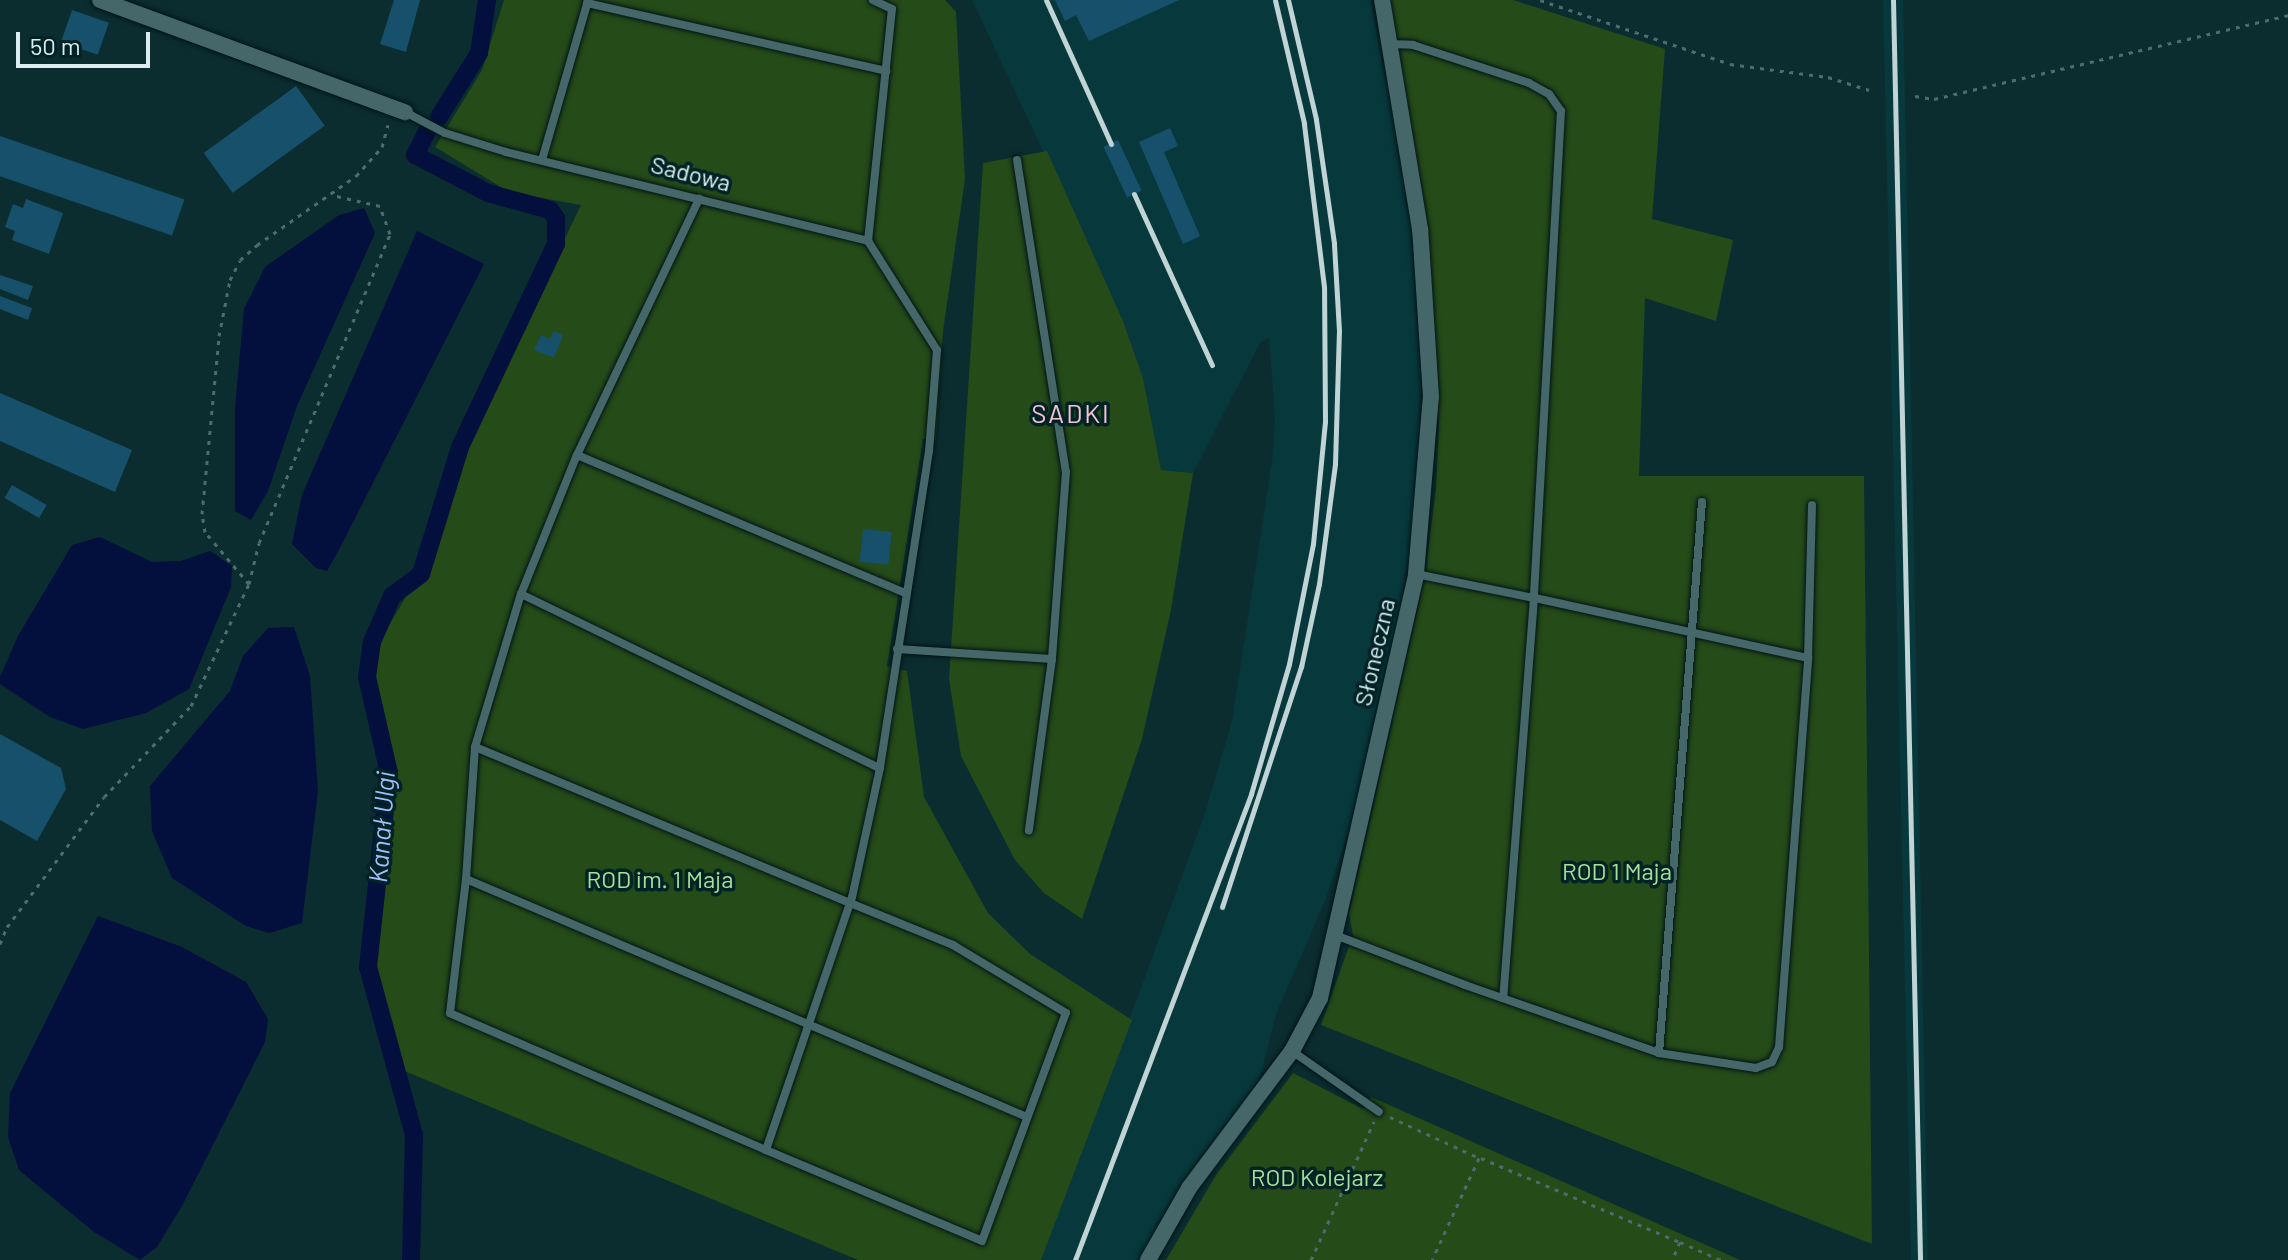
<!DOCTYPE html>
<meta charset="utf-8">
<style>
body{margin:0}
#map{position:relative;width:2288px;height:1260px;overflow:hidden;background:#0b2d30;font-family:Barlow,sans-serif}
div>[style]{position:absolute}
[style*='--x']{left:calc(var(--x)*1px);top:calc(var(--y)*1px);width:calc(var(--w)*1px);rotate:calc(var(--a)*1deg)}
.built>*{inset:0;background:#07383c}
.green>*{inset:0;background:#254b19}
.water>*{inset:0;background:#030f3d}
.canal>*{height:18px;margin:-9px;padding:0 9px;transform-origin:9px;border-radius:9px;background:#030f3d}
.building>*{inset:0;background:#17506a;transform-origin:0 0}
.path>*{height:3px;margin-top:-1.5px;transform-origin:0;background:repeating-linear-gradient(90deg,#4e6b6e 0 4px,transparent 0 10px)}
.roads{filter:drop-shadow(0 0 2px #001416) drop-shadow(0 0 2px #001416)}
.service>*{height:8px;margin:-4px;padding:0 4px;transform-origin:4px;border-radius:4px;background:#46676a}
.minor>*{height:16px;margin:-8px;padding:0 8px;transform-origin:8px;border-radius:8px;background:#46676a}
.rail>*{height:5px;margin:-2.5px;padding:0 2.5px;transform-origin:2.5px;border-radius:2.5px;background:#c0d4d6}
span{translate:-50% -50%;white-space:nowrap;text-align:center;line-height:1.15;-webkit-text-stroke:7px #012326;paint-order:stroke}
.street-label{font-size:24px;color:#dbedef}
.park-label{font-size:24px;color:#a6e194}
.neighbourhood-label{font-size:26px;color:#f5c3d1;letter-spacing:2px}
.water-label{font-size:26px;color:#a1befe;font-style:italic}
.scale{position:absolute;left:16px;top:32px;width:134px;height:36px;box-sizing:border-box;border:4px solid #dbedef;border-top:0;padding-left:10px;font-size:24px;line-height:28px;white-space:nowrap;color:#dbedef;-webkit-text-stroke:6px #012326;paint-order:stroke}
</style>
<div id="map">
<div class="built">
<div style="clip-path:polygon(972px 0,1370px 0,1413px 222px,1422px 361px,1415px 509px,1397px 633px,1356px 810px,1325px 901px,1276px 1014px,1259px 1081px,1142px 1260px,1041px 1260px,1204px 816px,1232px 721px,1272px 462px,1275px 418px,1269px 337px,1260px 343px,1193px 473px,1161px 470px,1143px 378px,1123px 321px)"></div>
<div style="clip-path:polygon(1883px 0,1903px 0,1928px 1260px,1911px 1260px)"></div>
</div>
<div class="green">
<div style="clip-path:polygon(504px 0,945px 0,956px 12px,965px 179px,943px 331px,936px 440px,923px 439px,887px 666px,907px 671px,924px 797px,988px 913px,1030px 954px,1132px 1020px,1041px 1260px,858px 1260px,402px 1070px,371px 960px,395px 770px,370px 685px,372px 655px,430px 555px,464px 448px,581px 205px,509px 192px,435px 147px,482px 70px)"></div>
<div style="clip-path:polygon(1387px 0,1513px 0,1665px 49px,1652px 219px,1733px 240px,1716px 321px,1645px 298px,1639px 476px,1864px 476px,1872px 1244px,1321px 1025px,1353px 935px,1349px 914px,1425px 576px,1436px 489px,1439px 422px,1425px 213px)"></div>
<div style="clip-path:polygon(1047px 151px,1123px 321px,1143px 378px,1161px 470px,1193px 473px,1171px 610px,1142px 739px,1082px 919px,1044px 893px,1015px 860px,961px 756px,949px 679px,983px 163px)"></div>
<div style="clip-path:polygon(1293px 1073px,1363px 1109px,1371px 1097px,1740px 1260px,1166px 1260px,1216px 1175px)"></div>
</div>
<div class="water">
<div style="clip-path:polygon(364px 208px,375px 233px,297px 406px,268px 491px,251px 520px,235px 511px,235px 408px,244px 309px,265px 267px,339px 215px)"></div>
<div style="clip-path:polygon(417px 231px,484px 264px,342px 544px,327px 571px,316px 568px,292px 544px,302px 495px)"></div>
<div style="clip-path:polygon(100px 537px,152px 562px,181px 561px,210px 551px,232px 566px,231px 587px,189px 689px,146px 713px,83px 729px,50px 717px,0 684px,0 677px,18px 636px,72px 545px)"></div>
<div style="clip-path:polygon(294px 627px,310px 676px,318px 791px,302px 923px,269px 933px,246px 926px,172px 878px,152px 831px,150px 786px,230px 691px,243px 656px,268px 628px)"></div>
<div style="clip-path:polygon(98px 916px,182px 947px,246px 982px,268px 1019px,265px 1042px,182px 1206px,157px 1247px,140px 1260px,94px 1232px,19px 1170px,8px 1137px,10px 1093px)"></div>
</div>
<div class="canal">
<div style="--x:439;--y:117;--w:75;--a:-58"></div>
<div style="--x:479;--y:53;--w:54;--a:-81.4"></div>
<div style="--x:411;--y:1260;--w:125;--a:-88.6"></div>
<div style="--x:414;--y:1135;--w:174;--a:-105.3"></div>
<div style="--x:368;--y:967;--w:195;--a:-83.8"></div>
<div style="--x:389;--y:773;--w:98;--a:-102.9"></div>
<div style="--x:367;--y:677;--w:35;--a:-82"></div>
<div style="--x:372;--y:642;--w:50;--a:-66.5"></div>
<div style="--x:392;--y:596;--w:36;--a:-37"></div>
<div style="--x:421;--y:574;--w:133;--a:-72.9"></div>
<div style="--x:460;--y:447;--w:225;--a:-64.7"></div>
<div style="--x:556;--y:244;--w:26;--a:-90"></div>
<div style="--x:556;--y:218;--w:10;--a:-127"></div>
<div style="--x:550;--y:210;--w:64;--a:-164.7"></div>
<div style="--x:488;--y:193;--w:82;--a:-152.5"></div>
<div style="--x:415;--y:155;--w:27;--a:-63"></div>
</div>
<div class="building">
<div style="clip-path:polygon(394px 0,420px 0,406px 52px,380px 44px)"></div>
<div style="clip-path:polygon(1055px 0,1179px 0,1089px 41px,1076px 15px,1065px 21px)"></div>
<div style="left:72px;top:10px;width:39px;height:34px;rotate:19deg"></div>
<div style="left:296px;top:86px;width:49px;height:114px;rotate:54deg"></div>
<div style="clip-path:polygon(1170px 128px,1178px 146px,1164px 152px,1200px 236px,1183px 244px,1139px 142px)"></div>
<div style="left:0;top:136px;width:195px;height:38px;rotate:19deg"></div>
<div style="left:1118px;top:140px;width:56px;height:16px;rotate:65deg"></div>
<div style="clip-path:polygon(26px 199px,63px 213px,49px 254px,12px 240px,15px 231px,5px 227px,13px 204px,23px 208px)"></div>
<div style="clip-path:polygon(0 275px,33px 286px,28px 300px,0 289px)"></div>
<div style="clip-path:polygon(0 296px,32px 308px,28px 320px,0 309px)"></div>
<div style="clip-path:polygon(554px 331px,563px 335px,554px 358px,534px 350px,541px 335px,550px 339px)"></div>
<div style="clip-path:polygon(0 393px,132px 450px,115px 492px,0 441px)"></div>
<div style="left:12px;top:485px;width:40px;height:15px;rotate:30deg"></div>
<div style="left:863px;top:529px;width:29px;height:33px;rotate:6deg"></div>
<div style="clip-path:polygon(0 734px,61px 768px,66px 789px,37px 841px,0 820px)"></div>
</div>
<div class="path">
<div style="--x:1540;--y:0;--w:200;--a:18.6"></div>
<div style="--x:1730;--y:64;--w:99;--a:7.6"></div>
<div style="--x:1828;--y:77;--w:43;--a:17.6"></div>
<div style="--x:1915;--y:96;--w:19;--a:9"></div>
<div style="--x:1934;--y:99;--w:364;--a:-13.3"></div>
<div style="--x:249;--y:584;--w:42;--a:-76.3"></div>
<div style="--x:259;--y:543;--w:336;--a:-67"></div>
<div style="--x:390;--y:234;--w:30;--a:-110"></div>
<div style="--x:380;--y:206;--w:49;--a:-167.1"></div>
<div style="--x:0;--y:944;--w:18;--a:-68"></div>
<div style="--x:7;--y:927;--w:162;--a:-53.3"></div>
<div style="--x:104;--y:797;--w:126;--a:-46.3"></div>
<div style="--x:191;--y:706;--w:135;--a:-64.6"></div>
<div style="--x:249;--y:584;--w:68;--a:-130.2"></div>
<div style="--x:205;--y:532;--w:18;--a:-99"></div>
<div style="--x:202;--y:514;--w:179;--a:-84.5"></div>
<div style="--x:219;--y:336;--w:57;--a:-78.9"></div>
<div style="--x:230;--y:280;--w:22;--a:-63"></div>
<div style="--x:240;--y:260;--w:23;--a:-41"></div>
<div style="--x:257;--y:245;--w:121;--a:-34.9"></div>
<div style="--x:356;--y:176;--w:39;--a:-48"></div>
<div style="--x:382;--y:147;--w:23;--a:-75"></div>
<div style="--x:1390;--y:1117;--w:98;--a:24.7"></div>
<div style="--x:1479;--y:1158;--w:112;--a:114.7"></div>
<div style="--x:1481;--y:1158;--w:216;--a:22.9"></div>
<div style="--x:1680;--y:1242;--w:20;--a:114"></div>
<div style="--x:1680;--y:1242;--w:45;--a:23.7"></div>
<div style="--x:1311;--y:1260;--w:152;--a:-65.5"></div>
</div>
<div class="roads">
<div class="service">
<div style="--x:587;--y:3;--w:307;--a:12.8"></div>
<div style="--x:1390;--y:44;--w:23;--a:2"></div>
<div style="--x:1413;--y:45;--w:122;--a:18.1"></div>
<div style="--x:1529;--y:83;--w:23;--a:29"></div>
<div style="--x:1549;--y:94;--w:21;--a:55"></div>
<div style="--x:1561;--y:111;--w:488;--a:93.2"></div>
<div style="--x:1534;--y:598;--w:120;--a:-168.5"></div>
<div style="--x:405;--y:112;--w:45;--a:27.7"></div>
<div style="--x:445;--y:133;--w:64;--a:17.3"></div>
<div style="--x:506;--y:152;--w:373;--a:13.8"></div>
<div style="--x:868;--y:241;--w:129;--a:57.7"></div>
<div style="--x:937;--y:350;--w:101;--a:94.5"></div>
<div style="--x:929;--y:451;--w:321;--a:98.8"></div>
<div style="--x:880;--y:768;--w:132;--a:102.2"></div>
<div style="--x:852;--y:897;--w:6;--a:108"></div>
<div style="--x:850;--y:903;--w:261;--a:108.8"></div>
<div style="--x:766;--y:1150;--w:234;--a:22.8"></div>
<div style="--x:982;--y:1241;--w:243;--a:-69.8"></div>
<div style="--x:1066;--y:1013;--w:132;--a:-149"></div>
<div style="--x:953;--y:945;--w:111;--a:-157.8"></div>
<div style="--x:850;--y:903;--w:406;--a:-157.4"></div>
<div style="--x:475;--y:747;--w:132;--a:93.9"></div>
<div style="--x:542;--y:160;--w:166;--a:-73.9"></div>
<div style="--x:1017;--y:160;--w:316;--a:81.1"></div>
<div style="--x:1066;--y:472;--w:188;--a:94.3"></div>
<div style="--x:1052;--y:659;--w:173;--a:97.7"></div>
<div style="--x:868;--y:241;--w:233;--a:-84.1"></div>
<div style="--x:892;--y:9;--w:21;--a:-155"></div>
<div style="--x:577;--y:455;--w:284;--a:-64.5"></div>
<div style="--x:521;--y:594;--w:150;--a:-68.1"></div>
<div style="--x:577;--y:455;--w:357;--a:22.8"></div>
<div style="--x:897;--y:649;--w:155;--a:3.7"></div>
<div style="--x:1808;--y:658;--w:153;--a:-88.5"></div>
<div style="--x:475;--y:747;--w:160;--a:-73.3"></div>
<div style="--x:521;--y:594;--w:399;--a:25.9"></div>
<div style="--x:1335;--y:935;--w:139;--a:21"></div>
<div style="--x:1465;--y:985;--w:206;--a:19.3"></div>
<div style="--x:1659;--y:1053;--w:98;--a:8.8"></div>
<div style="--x:1756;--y:1068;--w:17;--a:-21"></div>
<div style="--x:1772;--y:1062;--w:17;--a:-65"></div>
<div style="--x:1779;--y:1047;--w:390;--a:-85.7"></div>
<div style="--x:1808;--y:658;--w:280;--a:-167.6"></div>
<div style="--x:1534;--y:598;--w:401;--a:94.4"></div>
<div style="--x:1292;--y:1051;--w:106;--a:35"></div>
<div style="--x:1659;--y:1053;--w:553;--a:-85.54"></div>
<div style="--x:766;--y:1150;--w:344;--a:-156.6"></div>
<div style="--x:450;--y:1013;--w:135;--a:-83.2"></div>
<div style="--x:466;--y:879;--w:609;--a:22.99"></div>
</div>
<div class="minor">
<div style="--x:100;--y:0;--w:325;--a:20.2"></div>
<div style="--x:1148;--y:1260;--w:83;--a:-60.3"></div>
<div style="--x:1189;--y:1188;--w:171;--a:-53.1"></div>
<div style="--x:1292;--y:1051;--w:60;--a:-62.2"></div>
<div style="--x:1320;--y:998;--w:435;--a:-77.2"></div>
<div style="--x:1416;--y:574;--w:178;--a:-85.2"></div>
<div style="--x:1431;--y:397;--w:168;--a:-93.7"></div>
<div style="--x:1420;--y:229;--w:232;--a:-99.4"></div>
</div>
</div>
<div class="rail">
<div style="--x:1046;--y:0;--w:158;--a:65.7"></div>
<div style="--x:1893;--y:0;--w:1260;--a:88.77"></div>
<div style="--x:1134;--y:194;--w:188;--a:65.5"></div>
<div style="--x:1222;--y:907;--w:253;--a:-71.8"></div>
<div style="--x:1301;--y:667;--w:85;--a:-77.8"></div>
<div style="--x:1319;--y:584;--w:121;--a:-82.4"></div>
<div style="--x:1335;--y:464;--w:133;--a:-88.3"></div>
<div style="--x:1339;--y:331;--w:88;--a:-93.3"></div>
<div style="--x:1334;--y:243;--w:125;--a:-98.3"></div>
<div style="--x:1316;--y:119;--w:122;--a:-103.2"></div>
<div style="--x:1075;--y:1260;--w:498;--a:-69.3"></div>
<div style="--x:1251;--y:794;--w:135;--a:-73.7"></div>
<div style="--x:1289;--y:664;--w:122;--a:-78.7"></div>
<div style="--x:1313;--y:544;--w:123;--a:-84.4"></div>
<div style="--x:1325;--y:422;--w:135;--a:-90.4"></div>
<div style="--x:1324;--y:287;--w:165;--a:-97"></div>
<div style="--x:1304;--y:123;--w:126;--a:-103.3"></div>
</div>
<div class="street-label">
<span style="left:691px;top:173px;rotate:14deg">Sadowa</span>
<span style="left:1374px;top:652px;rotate:-77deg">Słoneczna</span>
</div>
<div class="park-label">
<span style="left:1617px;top:871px">ROD 1 Maja</span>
<span style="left:660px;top:879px">ROD im. 1 Maja</span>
<span style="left:1317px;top:1177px">ROD Kolejarz</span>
</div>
<div class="neighbourhood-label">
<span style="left:1071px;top:413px">SADKI</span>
</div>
<div class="water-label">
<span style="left:381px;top:827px;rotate:-86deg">Kanał Ulgi</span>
</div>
<div class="scale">50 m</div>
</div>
